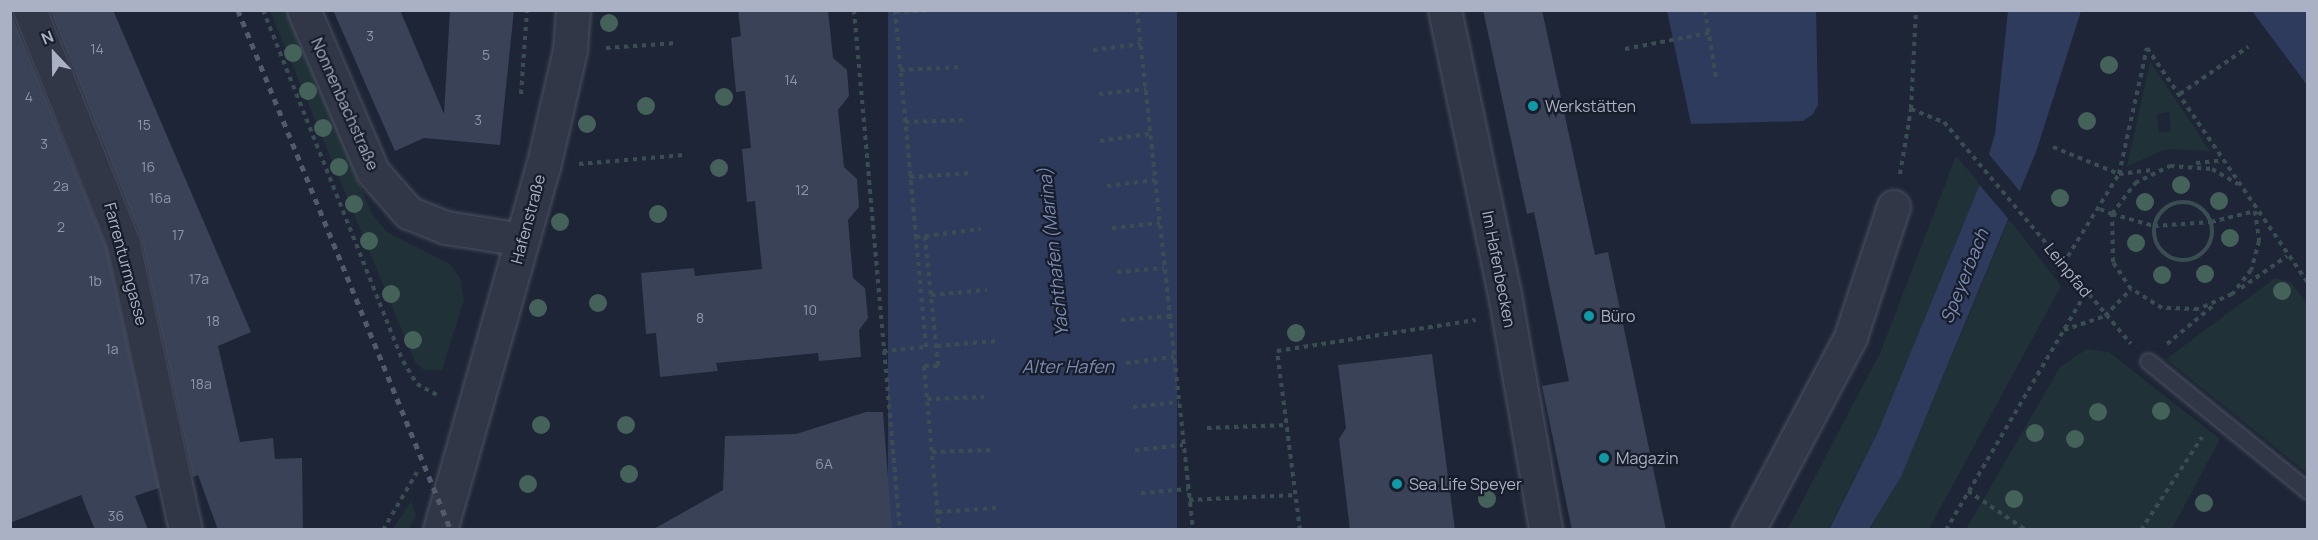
<!DOCTYPE html>
<meta charset="utf-8">
<style>
body{margin:0}
#map{position:relative;width:2318px;height:540px;overflow:hidden;background:#1e2536;font-family:Manrope,sans-serif}
div>[style]{position:absolute}
[style*='--x']{left:calc(var(--x)*1px);top:calc(var(--y)*1px);width:calc(var(--w)*1px);rotate:calc(var(--a)*1deg)}
.green>*{inset:0;background:#203137}
.water>*{inset:0;background:#2f3b5c;transform-origin:0 0}
.pier>*{inset:0;background:#1e2536}
.building>*{inset:0;background:#3a4257}
.path>*{height:4px;margin-top:-2px;transform-origin:0;background:repeating-linear-gradient(90deg,#3a4d52 0 4.5px,transparent 0 9px)}
.path>.ring{margin:-2px;padding:0;box-sizing:content-box;background:none;border:4px solid #3a4d52;border-radius:50%}
.roads{filter:drop-shadow(0 0 2px #4c5262) drop-shadow(0 0 2px #4c5262)}
.service>*{height:15px;margin:-7.5px;padding:0 7.5px;transform-origin:7.5px;border-radius:7.5px;background:#323747}
.minor>*{height:32px;margin:-16px;padding:0 16px;transform-origin:16px;border-radius:16px;background:#323747}
.tertiary>*{height:33px;margin:-16.5px;padding:0 16.5px;transform-origin:16.5px;border-radius:16.5px;background:#323747}
.rail>*{height:4.5px;margin-top:-2.25px;transform-origin:0;background:repeating-linear-gradient(90deg,#535a6e 0 6px,transparent 0 12px)}
.trees>*{width:18px;height:18px;margin:-9px;border-radius:50%;background:#446259}
.dots>*{width:16px;height:16px;translate:-50% -50%;box-sizing:border-box;border:3px solid #171d2b;border-radius:50%}
span{translate:-50% -50%;white-space:nowrap;text-align:center;line-height:1.15;-webkit-text-stroke:4.5px #171d2b;paint-order:stroke}
.number-label{font-size:14px;color:#8f95a9}
.number-label span{-webkit-text-stroke-width:0}
.street-label{font-size:16px;color:#abb1c4}
.poi-label{font-size:16px;color:#abb1c4}
.left{translate:0 -50%;text-align:left}
.water-label{font-size:18px;color:#7a8ab2;font-style:italic}
.frame{position:absolute;inset:0;border:12px solid #abb1c4;pointer-events:none}
.north{position:absolute;left:24px;top:24px;width:60px;height:60px;-webkit-text-stroke:4px #171d2b;paint-order:stroke;rotate:338deg;font-size:16px;font-weight:700;line-height:24px;text-align:center;color:#abb1c4}
.north::after{content:'';display:block;margin:auto;width:21px;height:27px;background:#abb1c4;clip-path:polygon(50% 0,100% 100%,50% 72%,0 100%)}
</style>
<div id="map">
<div class="green">
<div style="clip-path:polygon(270px 11px,289px 11px,372px 214px,387px 232px,450px 264px,460px 278px,464px 300px,442px 370px,424px 370px,415px 362px)"></div>
<div style="clip-path:polygon(evenodd,2150px 62px,2210px 151px,2167px 149px,2127px 166px,2150px 62px,2169px 112px,2171px 131px,2159px 132px,2157px 114px,2169px 112px)"></div>
<div style="clip-path:polygon(1956px 156px,1980px 184px,1877px 434px,1829px 529px,1787px 530px,1880px 353px)"></div>
<div style="clip-path:polygon(2009px 219px,2061px 286px,1929px 529px,1869px 530px,1901px 477px)"></div>
<div style="clip-path:polygon(2275px 278px,2291px 282px,2307px 304px,2307px 473px,2166px 359px)"></div>
<div style="clip-path:polygon(2087px 349px,2109px 352px,2220px 439px,2172px 529px,1966px 529px,2060px 367px)"></div>
<div style="clip-path:polygon(411px 501px,416px 515px,409px 529px,393px 529px)"></div>
</div>
<div class="water">
<div style="left:888px;top:11px;width:289px;height:520px"></div>
<div style="clip-path:polygon(1667px 11px,1816px 11px,1818px 105px,1813px 114px,1803px 121px,1691px 124px)"></div>
<div style="clip-path:polygon(2008px 11px,2081px 11px,2036px 152px,1901px 477px,1869px 529px,1829px 530px,1877px 434px,1980px 184px,1995px 134px)"></div>
<div style="clip-path:polygon(2252px 11px,2307px 11px,2307px 85px)"></div>
</div>
<div class="pier">
<div style="clip-path:polygon(1987px 152px,2022px 194px,2011px 222px,1977px 182px)"></div>
</div>
<div class="building">
<div style="clip-path:polygon(10px 10px,107px 249px,159px 488px,135px 496px,148px 530px,95px 530px,81px 495px,10px 523px)"></div>
<div style="clip-path:polygon(50px 10px,113px 10px,251px 332px,218px 346px,240px 442px,273px 438px,275px 459px,302px 458px,303px 530px,218px 530px,198px 475px,193px 477px,141px 237px)"></div>
<div style="clip-path:polygon(333px 10px,400px 10px,444px 114px,450px 10px,514px 10px,500px 145px,424px 138px,395px 151px)"></div>
<div style="clip-path:polygon(738px 10px,828px 10px,833px 58px,847px 70px,849px 96px,838px 110px,844px 167px,857px 179px,859px 207px,848px 220px,853px 278px,865px 288px,868px 318px,859px 330px,861px 357px,819px 361px,818px 353px,758px 359px,716px 363px,718px 371px,660px 377px,656px 333px,646px 334px,641px 273px,694px 268px,695px 276px,762px 269px,755px 201px,747px 202px,742px 149px,751px 148px,745px 91px,736px 92px,731px 38px,741px 36px)"></div>
<div style="clip-path:polygon(1483px 10px,1542px 10px,1595px 255px,1608px 252px,1666px 530px,1572px 530px,1542px 386px,1569px 381px,1534px 212px,1527px 214px)"></div>
<div style="clip-path:polygon(1432px 354px,1455px 530px,1350px 530px,1339px 439px,1346px 428px,1338px 365px)"></div>
<div style="clip-path:polygon(866px 412px,883px 412px,892px 530px,652px 530px,723px 490px,725px 436px,796px 434px)"></div>
</div>
<div class="path">
<div style="--x:263;--y:10;--w:378;--a:68.3"></div>
<div style="--x:403;--y:361;--w:27;--a:59"></div>
<div style="--x:417;--y:384;--w:26;--a:29"></div>
<div style="--x:854;--y:10;--w:522;--a:84.94"></div>
<div style="--x:895;--y:10;--w:228;--a:84.7"></div>
<div style="--x:916;--y:237;--w:9;--a:-6"></div>
<div style="--x:925;--y:236;--w:131;--a:84.3"></div>
<div style="--x:938;--y:366;--w:14;--a:180"></div>
<div style="--x:924;--y:366;--w:165;--a:84.8"></div>
<div style="--x:1137;--y:10;--w:523;--a:83.85"></div>
<div style="--x:1705;--y:10;--w:69;--a:80.8"></div>
<div style="--x:895;--y:12;--w:45;--a:-2.5"></div>
<div style="--x:606;--y:48;--w:71;--a:-4"></div>
<div style="--x:1625;--y:49;--w:86;--a:-10.8"></div>
<div style="--x:1093;--y:50;--w:48;--a:-7.1"></div>
<div style="--x:900;--y:70;--w:62;--a:-2.8"></div>
<div style="--x:521;--y:94;--w:84;--a:-85.9"></div>
<div style="--x:1099;--y:94;--w:47;--a:-6.1"></div>
<div style="--x:2180;--y:94;--w:83;--a:-34.7"></div>
<div style="--x:1911;--y:109;--w:99;--a:-87.1"></div>
<div style="--x:905;--y:122;--w:62;--a:-1.8"></div>
<div style="--x:1100;--y:141;--w:50;--a:-8"></div>
<div style="--x:2053;--y:147;--w:71;--a:22.2"></div>
<div style="--x:2119;--y:174;--w:35;--a:-7"></div>
<div style="--x:2196;--y:163;--w:27;--a:-6"></div>
<div style="--x:579;--y:164;--w:106;--a:-4.9"></div>
<div style="--x:1900;--y:174;--w:66;--a:-80.4"></div>
<div style="--x:1911;--y:109;--w:35;--a:22"></div>
<div style="--x:1944;--y:122;--w:290;--a:49.9"></div>
<div style="--x:910;--y:177;--w:62;--a:-3.7"></div>
<div style="--x:1107;--y:186;--w:48;--a:-7.1"></div>
<div class="ring" style="left:2154px;top:202px;width:54px;height:54px"></div>
<div style="--x:2100;--y:209;--w:13;--a:23"></div>
<div style="--x:2112;--y:214;--w:44;--a:15.9"></div>
<div style="--x:2154;--y:226;--w:57;--a:-4"></div>
<div style="--x:2211;--y:222;--w:45;--a:-14"></div>
<div style="--x:2255;--y:211;--w:30;--a:82"></div>
<div style="--x:2259;--y:241;--w:30;--a:105"></div>
<div style="--x:2251;--y:270;--w:31;--a:128"></div>
<div style="--x:2232;--y:294;--w:37;--a:156"></div>
<div style="--x:2198;--y:309;--w:36;--a:-178"></div>
<div style="--x:2162;--y:308;--w:36;--a:-148"></div>
<div style="--x:2131;--y:289;--w:32;--a:-124"></div>
<div style="--x:2113;--y:262;--w:48;--a:-91.2"></div>
<div style="--x:2112;--y:214;--w:39;--a:-53"></div>
<div style="--x:2135;--y:183;--w:39;--a:-26"></div>
<div style="--x:2170;--y:166;--w:42;--a:4.1"></div>
<div style="--x:2212;--y:169;--w:30;--a:30"></div>
<div style="--x:1112;--y:228;--w:48;--a:-5.9"></div>
<div style="--x:925;--y:236;--w:56;--a:-7.1"></div>
<div style="--x:2063;--y:264;--w:106;--a:-58.1"></div>
<div style="--x:2119;--y:174;--w:129;--a:-77.5"></div>
<div style="--x:2147;--y:48;--w:285;--a:55.6"></div>
<div style="--x:1117;--y:272;--w:47;--a:-4.9"></div>
<div style="--x:2241;--y:288;--w:56;--a:-34.8"></div>
<div style="--x:931;--y:295;--w:56;--a:-5.1"></div>
<div style="--x:1121;--y:320;--w:48;--a:-4.8"></div>
<div style="--x:2064;--y:330;--w:43;--a:-18.9"></div>
<div style="--x:2105;--y:316;--w:37;--a:-46"></div>
<div style="--x:2167;--y:344;--w:61;--a:-39.7"></div>
<div style="--x:937;--y:346;--w:59;--a:-4.8"></div>
<div style="--x:883;--y:351;--w:43;--a:-5.3"></div>
<div style="--x:926;--y:347;--w:110;--a:-95.2"></div>
<div style="--x:1126;--y:363;--w:48;--a:-7.1"></div>
<div style="--x:927;--y:399;--w:57;--a:-2"></div>
<div style="--x:1133;--y:407;--w:46;--a:-6.2"></div>
<div style="--x:1207;--y:428;--w:80;--a:-2.1"></div>
<div style="--x:1135;--y:450;--w:48;--a:-5.9"></div>
<div style="--x:932;--y:452;--w:59;--a:-1.9"></div>
<div style="--x:1968;--y:491;--w:70;--a:33.9"></div>
<div style="--x:1141;--y:493;--w:47;--a:-4.9"></div>
<div style="--x:1189;--y:500;--w:107;--a:-2.7"></div>
<div style="--x:938;--y:512;--w:58;--a:-3.9"></div>
<div style="--x:383;--y:530;--w:67;--a:-59.6"></div>
<div style="--x:1300;--y:530;--w:180;--a:-97.3"></div>
<div style="--x:1277;--y:351;--w:201;--a:-8.9"></div>
<div style="--x:1946;--y:530;--w:276;--a:-59.5"></div>
<div style="--x:2141;--y:530;--w:111;--a:-56.7"></div>
</div>
<div class="roads">
<div class="service">
<div style="--x:2148;--y:361;--w:206;--a:39.1"></div>
</div>
<div class="minor">
<div style="--x:30;--y:10;--w:252;--a:68.1"></div>
<div style="--x:124;--y:244;--w:293;--a:77.8"></div>
<div style="--x:304;--y:10;--w:176;--a:66.9"></div>
<div style="--x:373;--y:172;--w:55;--a:48.7"></div>
<div style="--x:409;--y:213;--w:40;--a:22"></div>
<div style="--x:446;--y:228;--w:78;--a:8.9"></div>
<div style="--x:1445;--y:10;--w:290;--a:78.1"></div>
<div style="--x:1505;--y:294;--w:240;--a:80.1"></div>
<div style="--x:1749;--y:530;--w:218;--a:-62.1"></div>
<div style="--x:1851;--y:337;--w:137;--a:-71.7"></div>
</div>
<div class="tertiary">
<div style="--x:440;--y:530;--w:377;--a:-74.2"></div>
<div style="--x:543;--y:167;--w:120;--a:-77"></div>
<div style="--x:570;--y:50;--w:40;--a:-85.7"></div>
</div>
</div>
<div class="rail">
<div style="--x:238;--y:10;--w:562;--a:67.73"></div>
</div>
<div class="trees">
<div style="left:609px;top:23px"></div>
<div style="left:293px;top:53px"></div>
<div style="left:2109px;top:65px"></div>
<div style="left:308px;top:91px"></div>
<div style="left:724px;top:97px"></div>
<div style="left:646px;top:106px"></div>
<div style="left:2087px;top:121px"></div>
<div style="left:587px;top:124px"></div>
<div style="left:323px;top:128px"></div>
<div style="left:339px;top:167px"></div>
<div style="left:719px;top:168px"></div>
<div style="left:2181px;top:185px"></div>
<div style="left:2060px;top:198px"></div>
<div style="left:2219px;top:201px"></div>
<div style="left:2145px;top:202px"></div>
<div style="left:354px;top:204px"></div>
<div style="left:658px;top:214px"></div>
<div style="left:560px;top:222px"></div>
<div style="left:2230px;top:238px"></div>
<div style="left:369px;top:241px"></div>
<div style="left:2136px;top:243px"></div>
<div style="left:2205px;top:274px"></div>
<div style="left:2162px;top:275px"></div>
<div style="left:2282px;top:291px"></div>
<div style="left:391px;top:294px"></div>
<div style="left:598px;top:303px"></div>
<div style="left:538px;top:308px"></div>
<div style="left:1296px;top:333px"></div>
<div style="left:413px;top:340px"></div>
<div style="left:2161px;top:411px"></div>
<div style="left:2098px;top:412px"></div>
<div style="left:541px;top:425px"></div>
<div style="left:626px;top:425px"></div>
<div style="left:2035px;top:433px"></div>
<div style="left:2075px;top:439px"></div>
<div style="left:629px;top:474px"></div>
<div style="left:528px;top:484px"></div>
<div style="left:1487px;top:499px"></div>
<div style="left:2014px;top:499px"></div>
<div style="left:2204px;top:503px"></div>
</div>
<div class="dots">
<div style="left:1533px;top:106px;background:#0f9aa8"></div>
<div style="left:1589px;top:316px;background:#0f9aa8"></div>
<div style="left:1604px;top:458px;background:#0f9aa8"></div>
<div style="left:1397px;top:484px;background:#0f9aa8"></div>
</div>
<div class="number-label">
<span style="left:370px;top:36px">3</span>
<span style="left:97px;top:49px">14</span>
<span style="left:486px;top:55px">5</span>
<span style="left:791px;top:80px">14</span>
<span style="left:29px;top:97px">4</span>
<span style="left:478px;top:120px">3</span>
<span style="left:144px;top:125px">15</span>
<span style="left:44px;top:144px">3</span>
<span style="left:148px;top:167px">16</span>
<span style="left:61px;top:186px">2a</span>
<span style="left:802px;top:190px">12</span>
<span style="left:160px;top:198px">16a</span>
<span style="left:61px;top:227px">2</span>
<span style="left:178px;top:235px">17</span>
<span style="left:199px;top:279px">17a</span>
<span style="left:95px;top:281px">1b</span>
<span style="left:810px;top:310px">10</span>
<span style="left:700px;top:318px">8</span>
<span style="left:213px;top:321px">18</span>
<span style="left:112px;top:349px">1a</span>
<span style="left:201px;top:384px">18a</span>
<span style="left:824px;top:464px">6A</span>
<span style="left:116px;top:516px">36</span>
</div>
<div class="street-label">
<span style="left:345px;top:104px;rotate:66deg">Nonnenbachstraße</span>
<span style="left:528px;top:219px;rotate:-75deg">Hafenstraße</span>
<span style="left:126px;top:264px;rotate:75deg">Farrenturmgasse</span>
<span style="left:1499px;top:269px;rotate:79deg">Im Hafenbecken</span>
<span style="left:2068px;top:270px;rotate:51deg">Leinpfad</span>
</div>
<div class="poi-label">
<span class="left" style="left:1545px;top:106px">Werkstätten</span>
<span class="left" style="left:1601px;top:316px">Büro</span>
<span class="left" style="left:1616px;top:458px">Magazin</span>
<span class="left" style="left:1409px;top:484px">Sea Life Speyer</span>
</div>
<div class="water-label">
<span style="left:1053px;top:252px;rotate:-96deg">Yachthafen (Marina)</span>
<span style="left:1964px;top:276px;rotate:-68deg">Speyerbach</span>
<span style="left:1068px;top:366px">Alter Hafen</span>
</div>
<div class="frame"></div>
<div class="north">N</div>
</div>
